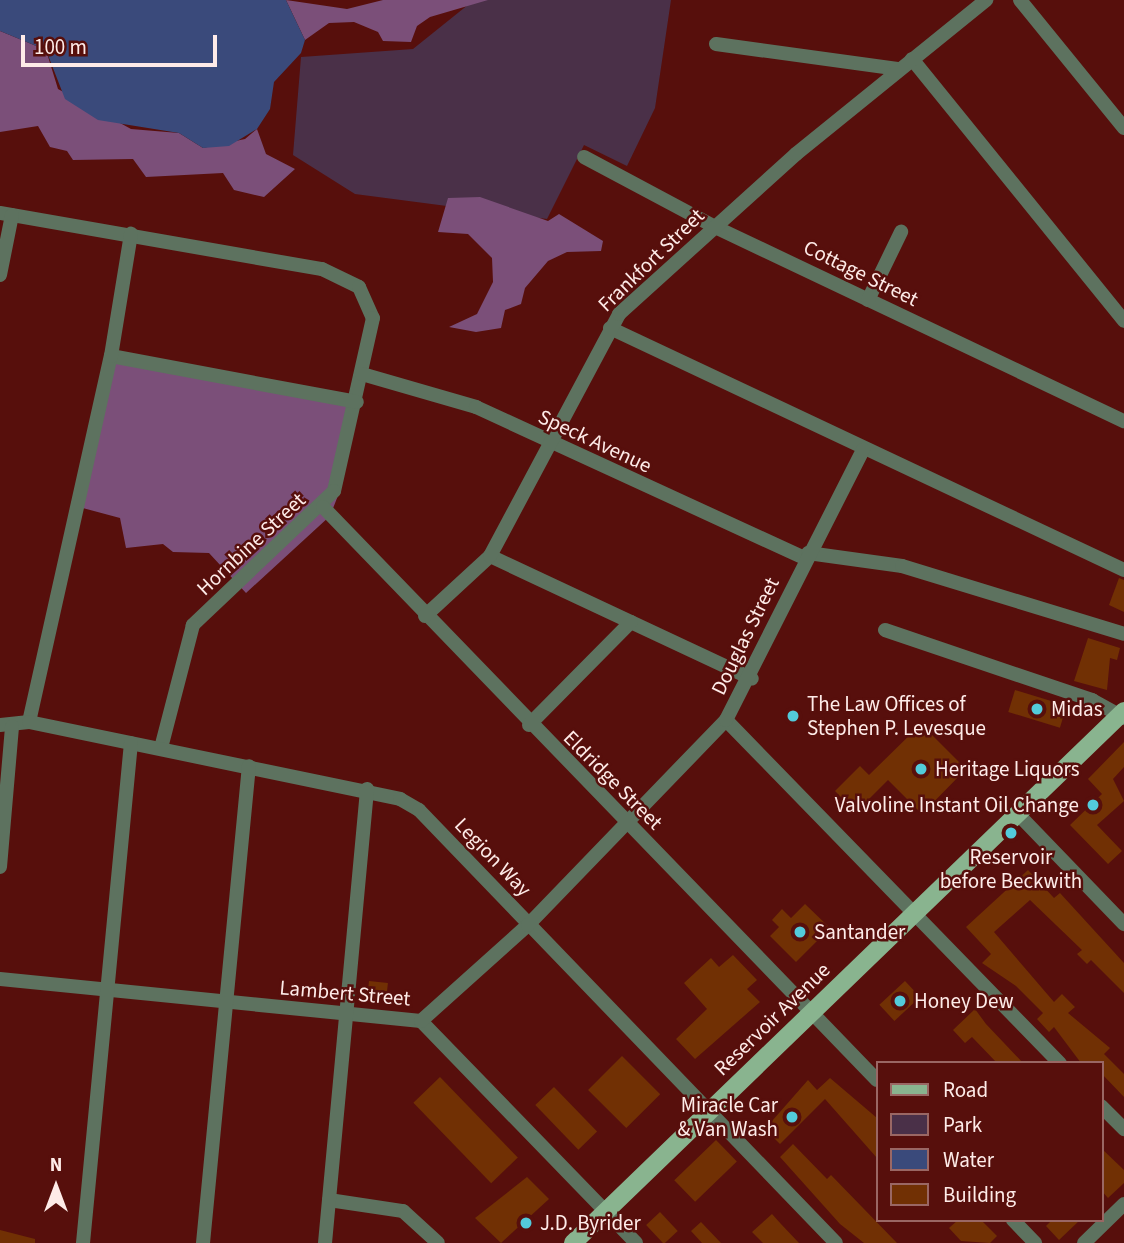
<!DOCTYPE html>
<style>
body{margin:0}
#map{position:relative;width:1124px;height:1243px;overflow:hidden;background:#570f0c;font-family:"Source Sans 3",sans-serif}
div>[style]{position:absolute}
[style*='--x']{left:calc(var(--x)*1px);top:calc(var(--y)*1px);width:calc(var(--w)*1px);rotate:calc(var(--a)*1deg)}
.green>*{inset:0;background:#4a3048}
.forest>*{inset:0;background:#7b4f79}
.water>*{inset:0;background:#3a4a7b}
.building>*{inset:0;background:#713004;transform-origin:0 0}
.minor>*{height:14px;margin:-7px;padding:0 7px;transform-origin:7px;border-radius:7px;background:#5d725f}
.major>*{height:18px;margin:-9px;padding:0 9px;transform-origin:9px;border-radius:9px;background:#89b48f}
.dots>*{width:19px;height:19px;translate:-50% -50%;box-sizing:border-box;border:4px solid #570f0c;border-radius:50%}
span{translate:-50% -50%;white-space:nowrap;text-align:center;line-height:1.15;-webkit-text-stroke:5px #570f0c;paint-order:stroke}
.street-label{font-size:21px;color:#feebe8}
.poi-label{font-size:21px;color:#feebe8}
.left{translate:0 -50%;text-align:left}
.right{translate:-100% -50%;text-align:right}
.legend{position:absolute;left:876px;top:1061px;width:228px;height:161px;box-sizing:border-box;background:#570f0c;border:2px solid #9a6764;margin:0;padding:9px 12px;list-style:none;font-size:21px;color:#feebe8}
.legend li{display:flex;align-items:center;gap:14px;height:35px}
.legend b{width:35px;border:2px solid #9a6764}
.north{position:absolute;left:21px;top:1152px;width:70px;height:70px;-webkit-text-stroke:5px #570f0c;paint-order:stroke;rotate:0deg;font-size:19px;font-weight:700;line-height:28px;text-align:center;color:#feebe8}
.north::after{content:'';display:block;margin:auto;width:24px;height:32px;background:#feebe8;clip-path:polygon(50% 0,100% 100%,50% 72%,0 100%)}
.scale{position:absolute;left:21px;top:35px;width:196px;height:32px;box-sizing:border-box;border:4px solid #feebe8;border-top:0;padding-left:9px;font-size:21px;line-height:24px;white-space:nowrap;color:#feebe8;-webkit-text-stroke:5px #570f0c;paint-order:stroke}
</style>
<div id="map">
<div class="green">
<div style="clip-path:polygon(474px 0,671px 0,655px 108px,627px 166px,584px 145px,547px 219px,355px 194px,293px 155px,301px 57px,413px 49px)"></div>
</div>
<div class="forest">
<div style="clip-path:polygon(286px 0,347px 9px,383px 0,488px 0,430px 17px,417px 26px,411px 42px,383px 41px,378px 32px,354px 22px,329px 23px,305px 40px)"></div>
<div style="clip-path:polygon(0 31px,46px 50px,58px 89px,131px 129px,179px 133px,203px 148px,245px 139px,257px 129px,266px 154px,295px 169px,264px 197px,234px 190px,223px 173px,146px 177px,133px 159px,73px 160px,67px 151px,50px 147px,38px 126px,0 132px)"></div>
<div style="clip-path:polygon(480px 197px,548px 221px,559px 214px,603px 241px,601px 251px,567px 252px,548px 261px,525px 288px,521px 304px,505px 310px,501px 328px,476px 332px,449px 327px,477px 314px,493px 282px,492px 258px,468px 234px,438px 232px,448px 198px)"></div>
<div style="clip-path:polygon(109px 361px,351px 405px,341px 488px,330px 516px,246px 593px,209px 553px,173px 552px,163px 544px,126px 548px,120px 518px,79px 507px)"></div>
</div>
<div class="water">
<div style="clip-path:polygon(0 0,286px 0,305px 40px,301px 53px,274px 82px,270px 109px,257px 129px,229px 146px,203px 148px,179px 133px,98px 120px,65px 99px,46px 50px,0 31px)"></div>
</div>
<div class="building">
<div style="clip-path:polygon(1119px 578px,1124px 580px,1124px 612px,1109px 605px)"></div>
<div style="clip-path:polygon(1088px 638px,1120px 648px,1117px 660px,1110px 658px,1107px 690px,1074px 681px)"></div>
<div style="left:1015px;top:690px;width:54px;height:23px;rotate:17deg"></div>
<div style="clip-path:polygon(921px 724px,966px 769px,922px 814px,888px 780px,856px 812px,835px 791px,860px 766px,869px 775px)"></div>
<div style="clip-path:polygon(1124px 742px,1124px 767px,1113px 779px,1124px 801px,1097px 825px,1122px 851px,1108px 864px,1070px 825px,1102px 794px,1088px 779px)"></div>
<div style="clip-path:polygon(1028px 870px,1054px 898px,1060px 893px,1124px 963px,1124px 993px,1091px 960px,1087px 964px,1077px 954px,1082px 950px,1030px 900px,994px 932px,1054px 1002px,1062px 994px,1075px 1007px,1068px 1013px,1110px 1048px,1104px 1054px,1124px 1074px,1124px 1097px,1101px 1073px,1101px 1063px,1081px 1063px,1054px 1027px,1049px 1032px,1037px 1019px,1043px 1013px,1016px 986px,982px 963px,991px 954px,966px 927px)"></div>
<div style="clip-path:polygon(805px 904px,830px 928px,796px 962px,770px 936px,779px 927px,772px 920px,782px 909px,791px 918px)"></div>
<div style="clip-path:polygon(733px 955px,757px 980px,747px 989px,760px 1002px,695px 1059px,676px 1039px,707px 1009px,684px 983px,711px 958px,719px 967px)"></div>
<div style="left:369px;top:981px;width:19px;height:16px;rotate:6deg"></div>
<div style="left:905px;top:981px;width:22px;height:35px;rotate:47deg"></div>
<div style="clip-path:polygon(975px 1009px,986px 1024px,1023px 1063px,997px 1063px,972px 1037px,965px 1043px,953px 1030px)"></div>
<div style="left:622px;top:1056px;width:54px;height:48px;rotate:45deg"></div>
<div style="left:440px;top:1077px;width:112px;height:37px;rotate:46deg"></div>
<div style="clip-path:polygon(830px 1078px,877px 1118px,877px 1158px,825px 1099px,780px 1144px,765px 1129px,808px 1080px,817px 1090px)"></div>
<div style="left:554px;top:1087px;width:62px;height:26px;rotate:46deg"></div>
<div style="left:716px;top:1140px;width:30px;height:58px;rotate:46deg"></div>
<div style="clip-path:polygon(793px 1144px,827px 1179px,831px 1175px,897px 1243px,864px 1243px,840px 1224px,780px 1157px)"></div>
<div style="clip-path:polygon(1101px 1148px,1124px 1170px,1124px 1183px,1108px 1198px,1101px 1190px)"></div>
<div style="clip-path:polygon(527px 1177px,549px 1199px,501px 1243px,475px 1218px)"></div>
<div style="left:660px;top:1212px;width:26px;height:19px;rotate:47deg"></div>
<div style="clip-path:polygon(772px 1214px,781px 1224px,799px 1243px,763px 1243px,752px 1232px)"></div>
<div style="clip-path:polygon(958px 1220px,981px 1220px,997px 1236px,990px 1243px,961px 1241px,949px 1228px)"></div>
<div style="clip-path:polygon(1052px 1220px,1080px 1220px,1059px 1240px,1046px 1226px)"></div>
<div style="clip-path:polygon(701px 1222px,721px 1243px,702px 1243px,691px 1231px)"></div>
<div style="clip-path:polygon(0 1230px,35px 1239px,35px 1243px,0 1243px)"></div>
</div>
<div class="minor">
<div style="--x:1020;--y:0;--w:165;--a:50.9"></div>
<div style="--x:716;--y:44;--w:185;--a:7.8"></div>
<div style="--x:912;--y:59;--w:337;--a:51"></div>
<div style="--x:584;--y:157;--w:149;--a:28.1"></div>
<div style="--x:715;--y:227;--w:453;--a:25.4"></div>
<div style="--x:0;--y:213;--w:327;--a:9.9"></div>
<div style="--x:322;--y:269;--w:41;--a:25.9"></div>
<div style="--x:359;--y:287;--w:34;--a:66"></div>
<div style="--x:373;--y:318;--w:177;--a:102.7"></div>
<div style="--x:334;--y:491;--w:195;--a:136.5"></div>
<div style="--x:193;--y:625;--w:127;--a:104.6"></div>
<div style="--x:0;--y:275;--w:61;--a:-78.7"></div>
<div style="--x:868;--y:300;--w:76;--a:-64.1"></div>
<div style="--x:610;--y:328;--w:568;--a:25.21"></div>
<div style="--x:111;--y:356;--w:250;--a:10.6"></div>
<div style="--x:362;--y:374;--w:119;--a:16.1"></div>
<div style="--x:476;--y:407;--w:363;--a:24.7"></div>
<div style="--x:323;--y:507;--w:797;--a:45.97"></div>
<div style="--x:808;--y:553;--w:95;--a:7.9"></div>
<div style="--x:902;--y:566;--w:232;--a:17"></div>
<div style="--x:490;--y:556;--w:289;--a:25.1"></div>
<div style="--x:425;--y:616;--w:88;--a:-42.7"></div>
<div style="--x:490;--y:556;--w:274;--a:-61.9"></div>
<div style="--x:619;--y:314;--w:239;--a:-42.1"></div>
<div style="--x:796;--y:154;--w:245;--a:-39"></div>
<div style="--x:885;--y:630;--w:219;--a:18.7"></div>
<div style="--x:1092;--y:700;--w:37;--a:29"></div>
<div style="--x:726;--y:720;--w:479;--a:45.8"></div>
<div style="--x:29;--y:722;--w:375;--a:-77.4"></div>
<div style="--x:111;--y:356;--w:124;--a:-80.7"></div>
<div style="--x:0;--y:725;--w:29;--a:-6"></div>
<div style="--x:29;--y:722;--w:379;--a:11.7"></div>
<div style="--x:400;--y:799;--w:22;--a:30"></div>
<div style="--x:419;--y:810;--w:601;--a:46.08"></div>
<div style="--x:529;--y:725;--w:145;--a:-45.3"></div>
<div style="--x:1018;--y:814;--w:153;--a:46.1"></div>
<div style="--x:0;--y:867;--w:141;--a:-85.1"></div>
<div style="--x:0;--y:979;--w:423;--a:5.7"></div>
<div style="--x:421;--y:1021;--w:309;--a:45.9"></div>
<div style="--x:421;--y:1021;--w:144;--a:-41.9"></div>
<div style="--x:528;--y:925;--w:285;--a:-46"></div>
<div style="--x:726;--y:720;--w:303;--a:-63.1"></div>
<div style="--x:1101;--y:1106;--w:33;--a:45"></div>
<div style="--x:329;--y:1200;--w:75;--a:8.5"></div>
<div style="--x:403;--y:1211;--w:47;--a:42.4"></div>
<div style="--x:1013;--y:1220;--w:32;--a:46"></div>
<div style="--x:83;--y:1243;--w:502;--a:-84.52"></div>
<div style="--x:203;--y:1243;--w:479;--a:-84.5"></div>
<div style="--x:325;--y:1243;--w:456;--a:-84.7"></div>
<div style="--x:1084;--y:1243;--w:56;--a:-44.3"></div>
</div>
<div class="major">
<div style="--x:573;--y:1243;--w:766;--a:-43.99"></div>
</div>
<div class="dots">
<div style="left:1037px;top:709px;background:#53cbdb"></div>
<div style="left:793px;top:716px;background:#53cbdb"></div>
<div style="left:921px;top:769px;background:#53cbdb"></div>
<div style="left:1093px;top:805px;background:#53cbdb"></div>
<div style="left:1011px;top:833px;background:#53cbdb"></div>
<div style="left:800px;top:932px;background:#53cbdb"></div>
<div style="left:900px;top:1001px;background:#53cbdb"></div>
<div style="left:792px;top:1117px;background:#53cbdb"></div>
<div style="left:526px;top:1223px;background:#53cbdb"></div>
</div>
<div class="street-label">
<span style="left:651px;top:260px;rotate:-44deg">Frankfort Street</span>
<span style="left:861px;top:273px;rotate:26deg">Cottage Street</span>
<span style="left:595px;top:441px;rotate:25deg">Speck Avenue</span>
<span style="left:251px;top:544px;rotate:-43deg">Hornbine Street</span>
<span style="left:745px;top:636px;rotate:-64deg">Douglas Street</span>
<span style="left:613px;top:780px;rotate:45deg">Eldridge Street</span>
<span style="left:493px;top:857px;rotate:46deg">Legion Way</span>
<span style="left:345px;top:993px;rotate:5deg">Lambert Street</span>
<span style="left:772px;top:1019px;rotate:-44deg">Reservoir Avenue</span>
</div>
<div class="poi-label">
<span class="left" style="left:807px;top:716px">The Law Offices of<br>Stephen P. Levesque</span>
<span class="left" style="left:1051px;top:709px">Midas</span>
<span class="left" style="left:935px;top:769px">Heritage Liquors</span>
<span class="right" style="left:1079px;top:805px">Valvoline Instant Oil Change</span>
<span style="left:1011px;top:869px">Reservoir<br>before Beckwith</span>
<span class="left" style="left:814px;top:932px">Santander</span>
<span class="left" style="left:914px;top:1001px">Honey Dew</span>
<span class="right" style="left:778px;top:1117px">Miracle Car<br>&amp; Van Wash</span>
<span class="left" style="left:540px;top:1223px">J.D. Byrider</span>
</div>
<ul class="legend">
<li><b style="height:9px;background:#89b48f"></b>Road</li>
<li><b style="height:19px;background:#4a3048"></b>Park</li>
<li><b style="height:19px;background:#3a4a7b"></b>Water</li>
<li><b style="height:19px;background:#713004"></b>Building</li>
</ul>
<div class="north">N</div>
<div class="scale">100 m</div>
</div>
